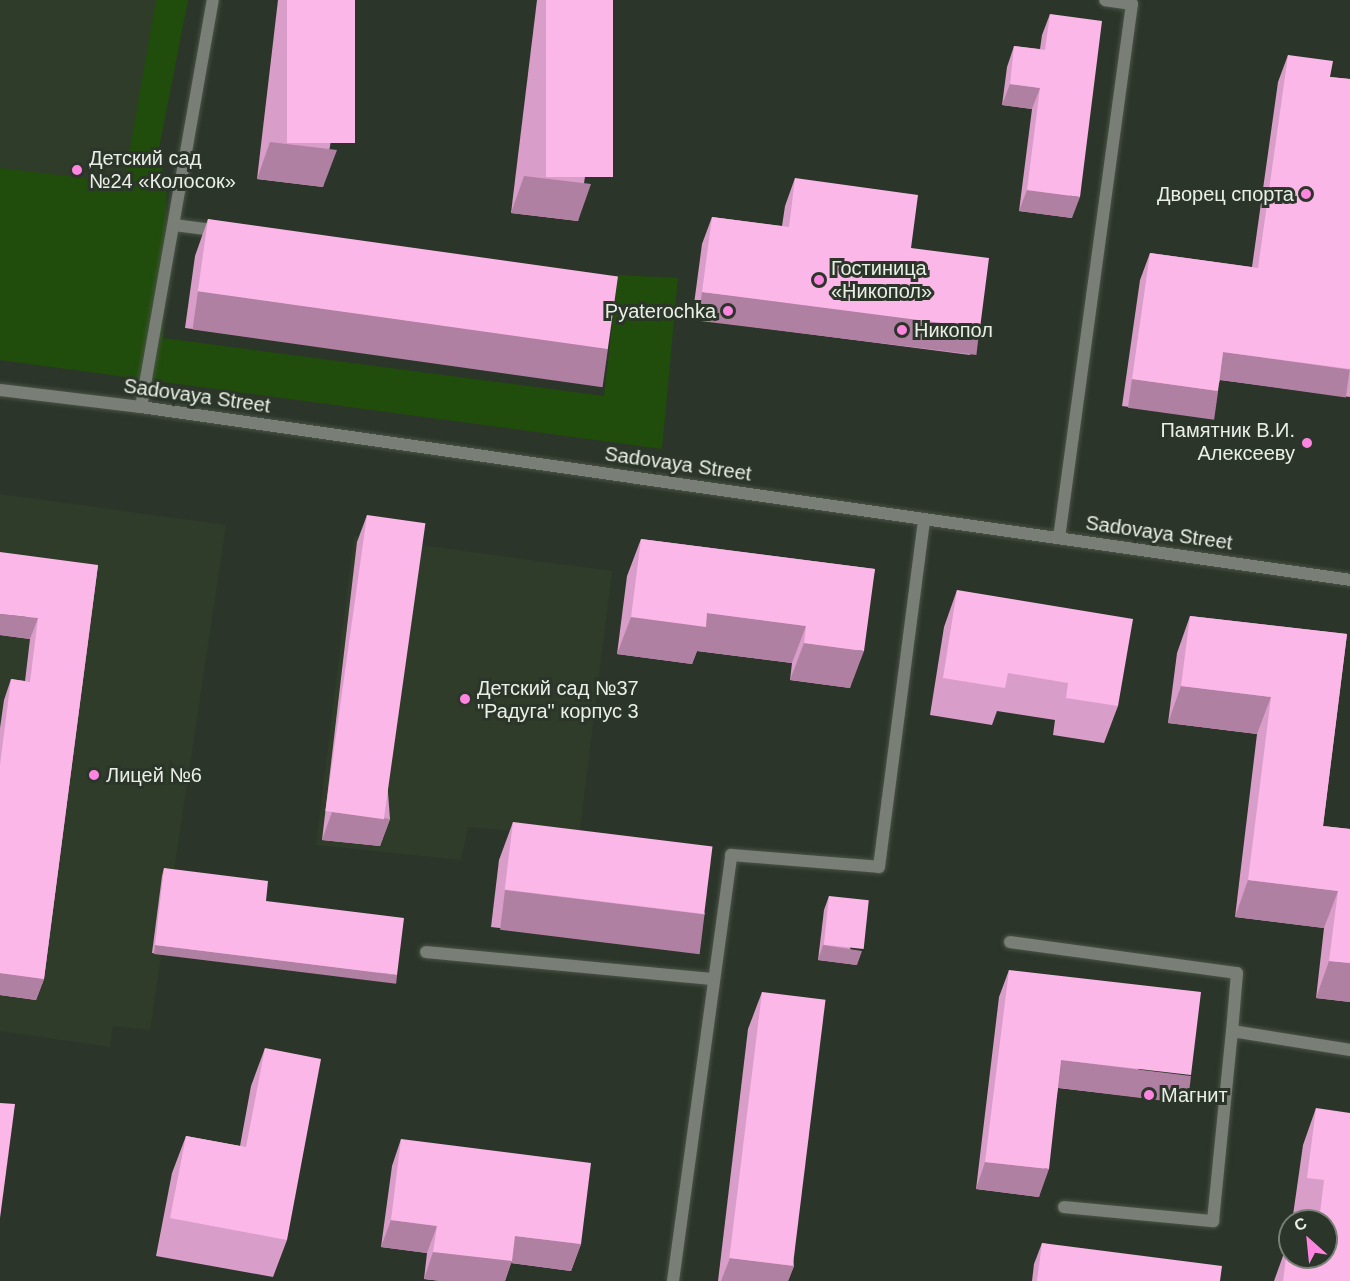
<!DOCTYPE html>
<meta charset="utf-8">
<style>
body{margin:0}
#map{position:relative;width:1350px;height:1281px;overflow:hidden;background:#2c3529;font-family:Helvetica,sans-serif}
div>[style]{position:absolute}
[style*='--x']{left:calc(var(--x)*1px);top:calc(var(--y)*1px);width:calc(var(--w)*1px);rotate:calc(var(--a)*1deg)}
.built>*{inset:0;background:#2f3c2a}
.green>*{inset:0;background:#204d0b}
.roads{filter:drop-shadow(0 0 2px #4a5347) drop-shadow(0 0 2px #4a5347)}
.service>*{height:12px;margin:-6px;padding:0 6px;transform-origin:6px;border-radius:6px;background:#797e77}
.tertiary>*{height:12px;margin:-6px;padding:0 6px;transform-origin:6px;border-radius:6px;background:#797e77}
.wall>*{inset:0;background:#d89dc8}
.shaded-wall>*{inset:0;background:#b080a2;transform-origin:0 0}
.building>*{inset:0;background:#fbb7e8;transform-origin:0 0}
.dots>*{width:16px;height:16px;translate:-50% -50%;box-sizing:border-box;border:3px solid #2c3529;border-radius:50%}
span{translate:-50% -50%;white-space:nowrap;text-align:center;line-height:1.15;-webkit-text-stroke:6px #2c3529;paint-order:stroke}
.poi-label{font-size:20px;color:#e9efe7}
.left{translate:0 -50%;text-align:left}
.right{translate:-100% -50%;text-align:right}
.street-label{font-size:20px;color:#e9efe7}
.north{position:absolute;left:1278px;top:1209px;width:60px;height:60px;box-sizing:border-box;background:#2c3529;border:2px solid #787f75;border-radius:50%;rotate:333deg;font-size:16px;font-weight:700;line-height:24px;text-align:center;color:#e9efe7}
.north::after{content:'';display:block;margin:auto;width:21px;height:27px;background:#fe86e1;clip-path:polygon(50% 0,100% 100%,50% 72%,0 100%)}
</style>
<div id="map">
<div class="built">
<div style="clip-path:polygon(0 0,178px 0,127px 358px,0 340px)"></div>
<div style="clip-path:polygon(0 494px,226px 525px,150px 1030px,113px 1026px,110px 1047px,0 1031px)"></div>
<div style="clip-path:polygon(354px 536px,612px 571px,579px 837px,468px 827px,461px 860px,316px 845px)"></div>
</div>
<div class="green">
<div style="clip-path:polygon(156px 0,188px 0,157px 159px,167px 179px,163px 338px,604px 396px,618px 275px,678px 278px,662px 449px,0 360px,0 168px,124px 183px)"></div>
</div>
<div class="roads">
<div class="service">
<div style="--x:174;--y:225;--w:46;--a:7.4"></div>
<div style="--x:141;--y:407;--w:413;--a:-80"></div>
<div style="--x:1059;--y:538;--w:539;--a:-82.22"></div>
<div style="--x:1132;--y:4;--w:27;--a:-172"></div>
<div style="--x:1010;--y:942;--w:229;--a:7.8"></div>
<div style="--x:1237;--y:973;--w:58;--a:94.9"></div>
<div style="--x:1232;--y:1031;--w:120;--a:9.1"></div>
<div style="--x:426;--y:952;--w:289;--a:5.4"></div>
<div style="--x:1064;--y:1207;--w:150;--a:5.4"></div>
<div style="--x:1213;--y:1221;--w:191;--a:-84.3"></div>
<div style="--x:673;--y:1281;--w:430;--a:-82.2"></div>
<div style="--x:731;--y:855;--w:148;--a:4.6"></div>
<div style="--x:879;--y:867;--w:351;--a:-82.6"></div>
</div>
<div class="tertiary">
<div style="--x:0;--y:390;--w:142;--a:6.9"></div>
<div style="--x:141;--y:407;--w:1221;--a:8.14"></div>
</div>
</div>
<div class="wall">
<div style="clip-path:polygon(278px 0,355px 0,323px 187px,257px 179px)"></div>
<div style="clip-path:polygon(537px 0,613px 0,578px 221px,511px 213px)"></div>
<div style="clip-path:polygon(1050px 14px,1072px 218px,1019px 211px,1032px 109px,1002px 105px,1007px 67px,1014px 46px,1040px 49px,1042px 35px)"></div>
<div style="clip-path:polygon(1288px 55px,1330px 77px,1350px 79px,1350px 397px,1220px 380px,1208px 418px,1122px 406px,1140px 280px,1150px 253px,1252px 267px,1278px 82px)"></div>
<div style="clip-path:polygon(795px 178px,911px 248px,980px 328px,970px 355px,692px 319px,702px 244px,712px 217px,782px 226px,785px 206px)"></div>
<div style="clip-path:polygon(208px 219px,608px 346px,595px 383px,185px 328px,195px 256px)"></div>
<div style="clip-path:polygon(367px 515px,390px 819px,380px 846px,322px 840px,357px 542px)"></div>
<div style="clip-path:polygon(641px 539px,875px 569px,850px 688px,790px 680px,792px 663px,697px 651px,692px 664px,617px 654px,627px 576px)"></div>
<div style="clip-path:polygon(98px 565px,44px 979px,36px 1000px,0 995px,0 728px,4px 700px,11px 679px,25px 681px,30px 639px,0 635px)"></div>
<div style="clip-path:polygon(957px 590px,1118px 706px,1104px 743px,1053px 735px,1055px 720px,997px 711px,992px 725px,930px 715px,944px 627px)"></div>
<div style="clip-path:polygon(1190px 616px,1347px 634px,1323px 826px,1350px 829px,1350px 1002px,1316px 998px,1324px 928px,1235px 917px,1257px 734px,1168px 723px,1177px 653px)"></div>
<div style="clip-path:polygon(513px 822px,705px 913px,692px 951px,491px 927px,499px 860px)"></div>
<div style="clip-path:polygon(164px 868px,266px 901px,394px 982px,152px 953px,162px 876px)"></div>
<div style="clip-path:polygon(829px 896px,857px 965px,818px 960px,824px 910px)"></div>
<div style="clip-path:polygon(1009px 970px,1181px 1102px,1058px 1088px,1039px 1197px,976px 1189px,999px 997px)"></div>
<div style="clip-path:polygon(762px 992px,794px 1266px,788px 1281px,718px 1281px,748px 1029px)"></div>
<div style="clip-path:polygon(265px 1048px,287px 1240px,273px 1277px,156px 1256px,172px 1173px,186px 1136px,240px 1146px,251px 1086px)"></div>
<div style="clip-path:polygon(1316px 1108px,1350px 1281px,1274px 1281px,1288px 1242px,1326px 1257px,1326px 1221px,1310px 1221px,1311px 1218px,1293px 1215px,1303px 1145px)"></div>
<div style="clip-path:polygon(401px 1139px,581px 1244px,571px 1271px,511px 1263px,505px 1281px,441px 1281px,424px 1279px,427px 1253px,381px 1247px,392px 1166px)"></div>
<div style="clip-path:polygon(1042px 1243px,1220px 1281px,1032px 1281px,1034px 1264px)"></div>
</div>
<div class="shaded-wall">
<div style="clip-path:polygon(1010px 84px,1040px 88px,1032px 109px,1002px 105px)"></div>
<div style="clip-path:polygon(270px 142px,337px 150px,323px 187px,257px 179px)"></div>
<div style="clip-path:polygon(524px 176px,591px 184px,578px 221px,511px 213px)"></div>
<div style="clip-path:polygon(1027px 190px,1080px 197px,1072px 218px,1019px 211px)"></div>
<div style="left:198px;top:291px;width:414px;height:39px;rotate:8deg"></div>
<div style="left:702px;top:292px;width:280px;height:29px;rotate:7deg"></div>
<div style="left:1223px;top:352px;width:128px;height:28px;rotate:8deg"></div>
<div style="left:1132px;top:379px;width:87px;height:29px;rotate:8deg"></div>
<div style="clip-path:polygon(707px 613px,806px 626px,792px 663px,697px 651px,692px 664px,617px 654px,631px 617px)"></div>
<div style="clip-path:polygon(0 614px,38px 618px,30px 639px,0 635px)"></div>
<div style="clip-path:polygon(804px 643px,864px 651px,850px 688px,790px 680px)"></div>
<div style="clip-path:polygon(1181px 686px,1271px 697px,1257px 734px,1168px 723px)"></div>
<div style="clip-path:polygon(332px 812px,390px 819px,380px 846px,322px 840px)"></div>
<div style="clip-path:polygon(1248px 880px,1338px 891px,1324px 928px,1235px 917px)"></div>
<div style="left:505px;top:890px;width:201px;height:40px;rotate:7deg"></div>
<div style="left:155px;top:945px;width:244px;height:9px;rotate:7deg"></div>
<div style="clip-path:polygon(823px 945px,862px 951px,857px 965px,818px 960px)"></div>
<div style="clip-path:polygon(1329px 961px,1350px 963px,1350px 1002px,1316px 998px)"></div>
<div style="clip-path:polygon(0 973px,44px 979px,36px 1000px,0 995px)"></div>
<div style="left:1061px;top:1060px;width:131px;height:28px;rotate:7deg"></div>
<div style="clip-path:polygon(985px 1162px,1049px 1169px,1039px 1197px,976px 1189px)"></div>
<div style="clip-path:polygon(391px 1220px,437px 1226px,427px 1253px,381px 1247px)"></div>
<div style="clip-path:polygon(515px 1236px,581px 1244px,571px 1271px,511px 1263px,505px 1281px,441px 1281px,424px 1279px,433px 1252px)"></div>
<div style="clip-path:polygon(730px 1258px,794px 1266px,788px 1281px,721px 1281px)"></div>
</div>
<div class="building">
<div style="left:287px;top:0;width:68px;height:143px"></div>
<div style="left:546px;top:0;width:67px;height:177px"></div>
<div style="clip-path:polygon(1050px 14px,1102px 21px,1080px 197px,1027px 190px,1040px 88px,1010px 84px,1014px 46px,1045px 50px)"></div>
<div style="clip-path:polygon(1288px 55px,1333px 61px,1330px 77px,1350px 79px,1350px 369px,1223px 352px,1218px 391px,1132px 379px,1150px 253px,1258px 268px)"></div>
<div style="clip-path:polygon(795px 178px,918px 195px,911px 248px,989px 258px,980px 328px,702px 292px,712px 217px,789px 227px)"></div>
<div style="left:208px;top:219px;width:414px;height:73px;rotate:8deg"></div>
<div style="left:367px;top:515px;width:59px;height:299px;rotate:8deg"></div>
<div style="clip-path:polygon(641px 539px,875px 569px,864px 651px,804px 643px,806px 626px,707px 613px,706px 627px,631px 617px)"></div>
<div style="clip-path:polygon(0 552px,98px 565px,44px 979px,0 973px,0 765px,11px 679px,30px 682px,38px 618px,0 614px)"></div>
<div style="clip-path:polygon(957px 590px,1133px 619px,1118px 706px,1066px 698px,1068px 683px,1008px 673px,1005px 688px,943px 678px)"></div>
<div style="clip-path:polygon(1190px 616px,1347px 634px,1323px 826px,1350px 829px,1350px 963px,1329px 961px,1338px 891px,1248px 880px,1271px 697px,1181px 686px)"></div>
<div style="left:513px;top:822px;width:201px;height:68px;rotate:7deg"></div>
<div style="clip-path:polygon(164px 868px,268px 881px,266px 901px,404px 918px,397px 975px,155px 945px)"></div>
<div style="left:829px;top:896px;width:40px;height:49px;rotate:6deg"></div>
<div style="clip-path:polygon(1009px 970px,1201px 992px,1191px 1075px,1061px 1060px,1049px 1169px,985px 1162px)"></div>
<div style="left:762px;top:992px;width:64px;height:268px;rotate:7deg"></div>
<div style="clip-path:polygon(265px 1048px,321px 1059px,287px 1240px,170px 1218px,186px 1136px,246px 1147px)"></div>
<div style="clip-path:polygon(0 1103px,15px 1104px,0 1218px)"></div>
<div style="clip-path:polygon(1316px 1108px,1350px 1113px,1350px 1281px,1283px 1281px,1288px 1242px,1290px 1243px,1290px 1257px,1326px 1257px,1326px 1221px,1319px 1221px,1324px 1180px,1307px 1178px)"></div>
<div style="clip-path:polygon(401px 1139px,591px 1163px,581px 1244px,515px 1236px,512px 1261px,433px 1252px,437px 1226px,391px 1220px)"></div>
<div style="clip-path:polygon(1042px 1243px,1222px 1266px,1220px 1281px,1037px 1281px)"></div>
</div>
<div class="dots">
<div style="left:77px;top:170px;background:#fe86e1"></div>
<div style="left:1306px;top:194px;background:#fe86e1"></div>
<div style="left:819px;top:280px;background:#fe86e1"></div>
<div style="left:728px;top:311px;background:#fe86e1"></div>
<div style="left:902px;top:330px;background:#fe86e1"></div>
<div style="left:1307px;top:443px;background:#fe86e1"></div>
<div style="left:465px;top:699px;background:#fe86e1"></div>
<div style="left:94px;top:775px;background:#fe86e1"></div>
<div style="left:1149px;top:1095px;background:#fe86e1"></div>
</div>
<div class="poi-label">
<span class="left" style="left:89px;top:170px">Детский сад<br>№24 «Колосок»</span>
<span class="right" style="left:1294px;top:194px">Дворец спорта</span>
<span class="left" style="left:831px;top:280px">Гостиница<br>«Никопол»</span>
<span class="right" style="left:716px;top:311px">Pyaterochka</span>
<span class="left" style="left:914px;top:330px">Никопол</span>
<span class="right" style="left:1295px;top:442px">Памятник В.И.<br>Алексееву</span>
<span class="left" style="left:477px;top:700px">Детский сад №37<br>"Радуга" корпус 3</span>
<span class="left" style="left:106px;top:775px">Лицей №6</span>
<span class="left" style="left:1161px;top:1095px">Магнит</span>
</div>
<div class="street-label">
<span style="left:197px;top:396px;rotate:8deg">Sadovaya Street</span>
<span style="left:678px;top:464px;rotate:8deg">Sadovaya Street</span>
<span style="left:1159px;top:533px;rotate:8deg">Sadovaya Street</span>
</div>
<div class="north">С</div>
</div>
